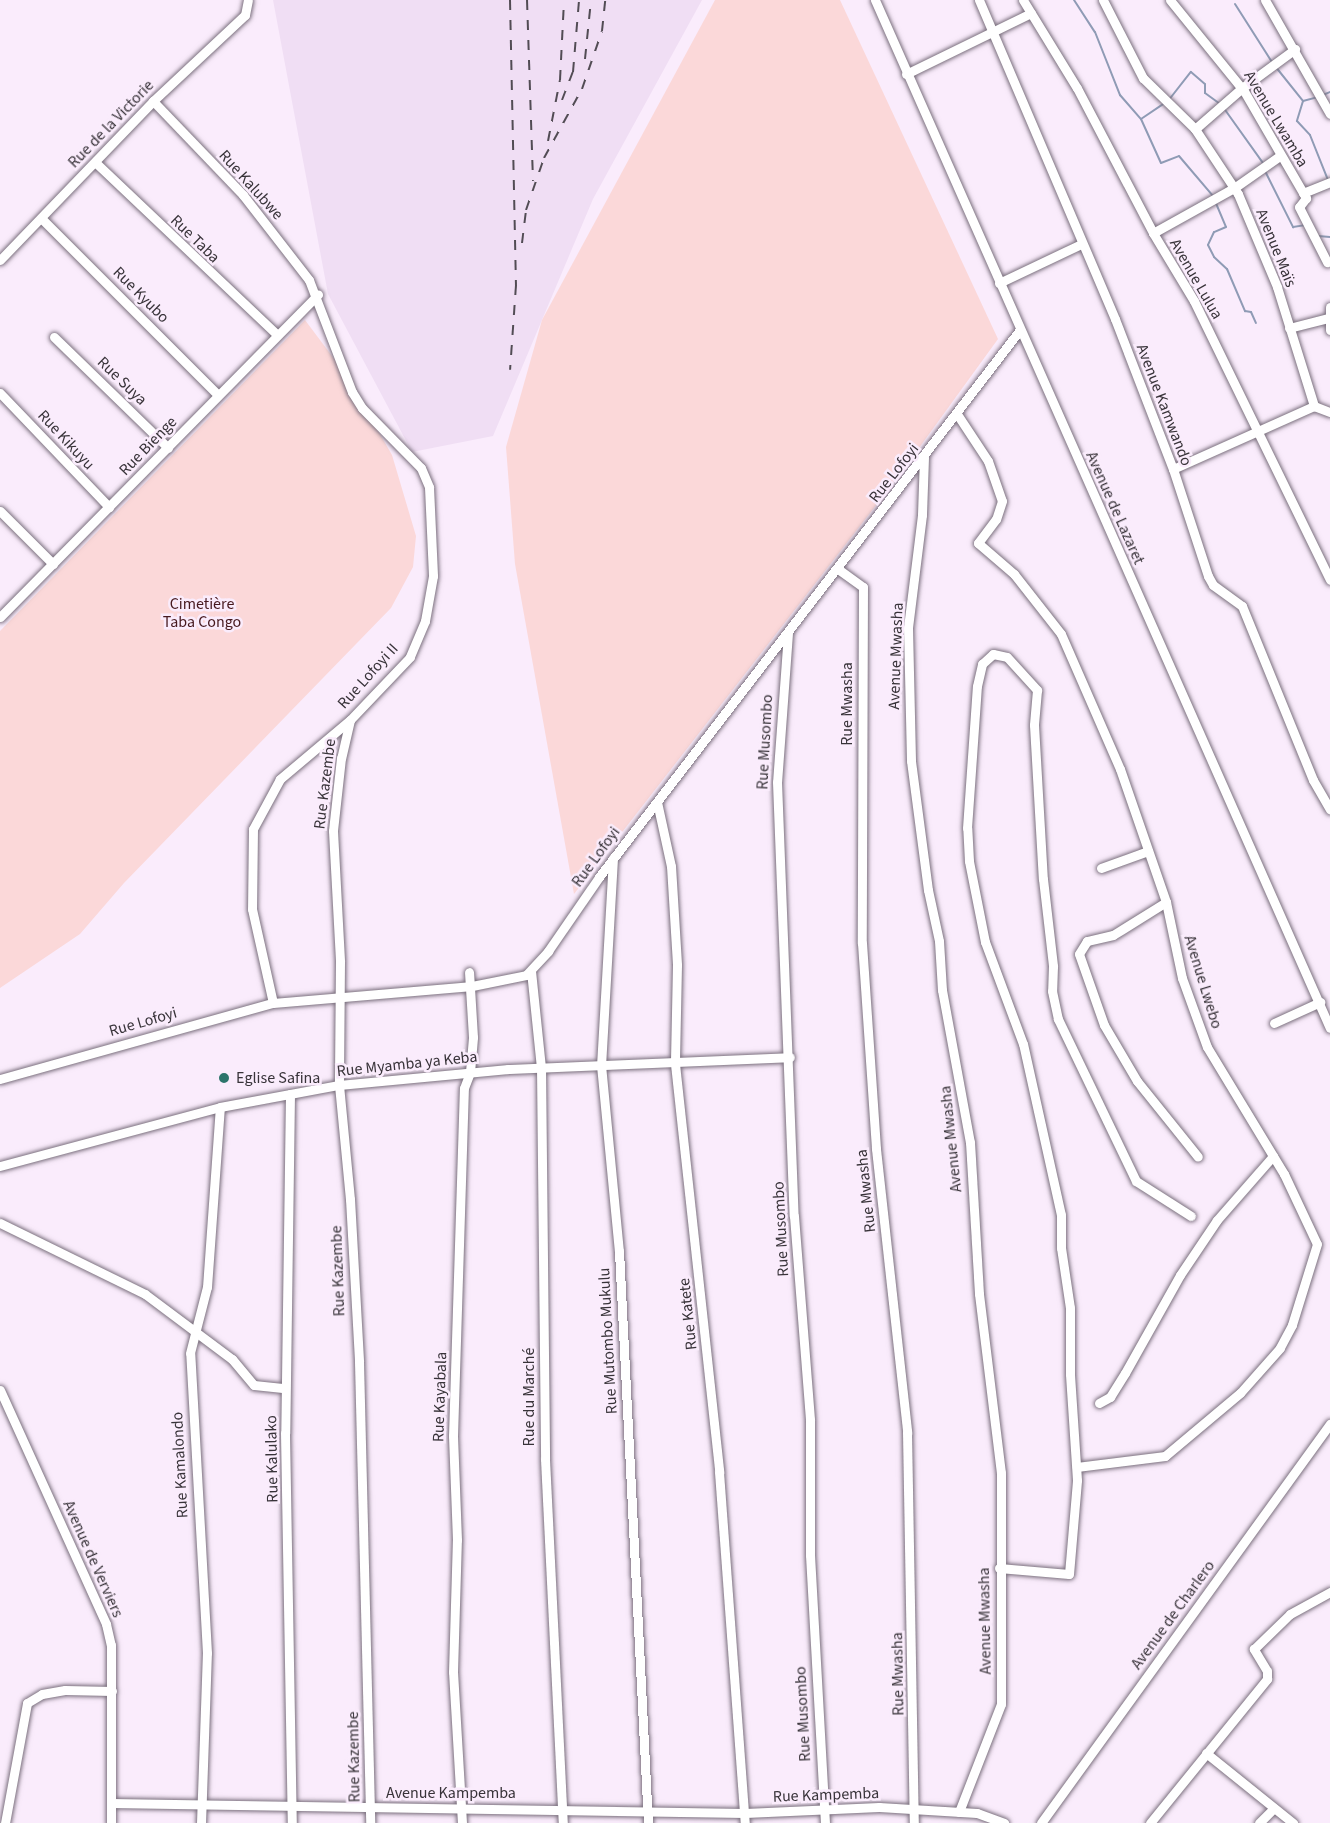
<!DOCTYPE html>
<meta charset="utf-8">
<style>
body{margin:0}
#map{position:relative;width:1330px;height:1823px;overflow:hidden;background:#faecfc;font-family:"Source Sans 3",sans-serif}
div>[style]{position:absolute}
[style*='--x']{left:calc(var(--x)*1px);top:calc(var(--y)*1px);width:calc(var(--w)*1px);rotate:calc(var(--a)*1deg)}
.built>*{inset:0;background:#f0def4}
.green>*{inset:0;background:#fbd8d9}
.stream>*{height:2px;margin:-1px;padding:0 1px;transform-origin:1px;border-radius:1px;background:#8f9bb5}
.roads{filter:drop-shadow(0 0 2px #7b707e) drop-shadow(0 0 2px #7b707e)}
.minor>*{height:9px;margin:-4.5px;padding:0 4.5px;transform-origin:4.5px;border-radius:4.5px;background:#fff}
.rail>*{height:2px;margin-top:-1px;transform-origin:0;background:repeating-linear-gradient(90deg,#524c54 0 10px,transparent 0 20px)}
.dots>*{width:16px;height:16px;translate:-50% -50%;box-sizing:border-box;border:3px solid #faecfc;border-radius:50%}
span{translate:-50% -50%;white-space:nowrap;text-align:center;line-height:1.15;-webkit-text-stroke:5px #faecfc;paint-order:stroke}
.street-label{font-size:16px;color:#383339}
.park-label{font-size:16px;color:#47191f}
.poi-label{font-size:16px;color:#383339}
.left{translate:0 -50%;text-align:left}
</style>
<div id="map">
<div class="built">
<div style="clip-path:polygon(273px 0,702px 0,593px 199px,493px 436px,412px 452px,328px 294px)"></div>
</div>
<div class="green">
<div style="clip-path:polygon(715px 0,840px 0,998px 339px,895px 481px,574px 894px,515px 564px,506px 447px,542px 320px)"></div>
<div style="clip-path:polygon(305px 320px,344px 372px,392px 455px,416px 536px,413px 567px,391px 608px,124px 883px,80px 934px,0 988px,0 631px)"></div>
</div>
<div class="stream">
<div style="--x:1074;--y:0;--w:38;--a:57"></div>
<div style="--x:1095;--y:32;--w:68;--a:68.4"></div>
<div style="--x:1120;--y:95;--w:32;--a:49"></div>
<div style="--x:1141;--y:119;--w:48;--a:65.6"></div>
<div style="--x:1161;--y:163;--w:19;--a:-21"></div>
<div style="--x:1179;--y:156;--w:52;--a:49.6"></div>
<div style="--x:1235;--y:4;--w:69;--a:57.5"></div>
<div style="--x:1275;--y:66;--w:45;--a:51.3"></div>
<div style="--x:1303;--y:101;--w:16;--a:-15"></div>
<div style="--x:1323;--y:95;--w:8;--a:-23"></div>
<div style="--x:1168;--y:101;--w:37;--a:-52"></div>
<div style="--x:1191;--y:72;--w:18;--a:41"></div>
<div style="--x:1205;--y:84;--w:9;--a:90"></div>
<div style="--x:1205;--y:93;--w:17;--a:36"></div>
<div style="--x:1303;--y:101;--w:21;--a:107"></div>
<div style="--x:1297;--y:121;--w:19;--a:47"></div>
<div style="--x:1310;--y:135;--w:48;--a:68.2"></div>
<div style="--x:1223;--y:107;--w:69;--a:54.5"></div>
<div style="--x:1141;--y:119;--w:27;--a:-34"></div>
<div style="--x:1265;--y:171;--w:63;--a:63.4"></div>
<div style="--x:1293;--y:227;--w:12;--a:-9"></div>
<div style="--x:1215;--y:201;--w:28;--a:67"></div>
<div style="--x:1226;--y:227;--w:13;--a:157"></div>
<div style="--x:1214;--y:232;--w:14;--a:115"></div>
<div style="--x:1208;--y:245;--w:13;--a:63"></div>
<div style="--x:1214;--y:257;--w:18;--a:43"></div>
<div style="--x:1227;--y:269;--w:46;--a:66.8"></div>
<div style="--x:1245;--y:311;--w:6;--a:9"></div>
<div style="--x:1251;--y:312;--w:12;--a:66"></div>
<div style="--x:1318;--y:236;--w:12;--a:5"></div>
</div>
<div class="roads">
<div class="minor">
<div style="--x:875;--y:0;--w:1124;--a:66.13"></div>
<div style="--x:979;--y:0;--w:347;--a:66.9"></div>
<div style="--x:1115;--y:319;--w:161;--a:68.9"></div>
<div style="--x:1173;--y:469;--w:113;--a:71.9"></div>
<div style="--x:1208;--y:576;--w:10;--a:61"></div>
<div style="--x:1213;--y:585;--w:36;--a:36"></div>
<div style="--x:1242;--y:606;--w:188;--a:67.8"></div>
<div style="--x:1313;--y:780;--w:34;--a:60"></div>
<div style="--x:1023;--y:0;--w:103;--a:58.5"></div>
<div style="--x:1077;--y:88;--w:164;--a:62.3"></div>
<div style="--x:1153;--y:233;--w:79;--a:58.9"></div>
<div style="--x:1194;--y:301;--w:310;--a:64"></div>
<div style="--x:1103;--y:0;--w:88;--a:62.9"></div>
<div style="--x:1143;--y:78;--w:73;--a:44.4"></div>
<div style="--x:1195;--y:129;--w:78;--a:56.5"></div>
<div style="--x:1238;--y:194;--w:101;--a:67.2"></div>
<div style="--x:1277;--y:287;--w:125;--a:72.7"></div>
<div style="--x:1170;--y:0;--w:117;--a:50.9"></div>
<div style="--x:1244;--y:91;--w:124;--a:59.9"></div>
<div style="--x:1306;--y:198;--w:11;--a:128"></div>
<div style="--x:1299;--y:207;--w:62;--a:63"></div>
<div style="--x:1265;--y:0;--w:131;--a:60.3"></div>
<div style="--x:906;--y:74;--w:139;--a:-26"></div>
<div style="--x:153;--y:101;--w:130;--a:46.2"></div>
<div style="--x:243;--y:195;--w:108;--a:52.2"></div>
<div style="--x:309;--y:280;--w:120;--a:69"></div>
<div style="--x:352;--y:392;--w:19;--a:58"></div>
<div style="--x:362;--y:408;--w:84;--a:45.5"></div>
<div style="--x:421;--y:468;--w:21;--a:67"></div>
<div style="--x:429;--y:487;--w:89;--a:87.4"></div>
<div style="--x:433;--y:576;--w:46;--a:100.1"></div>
<div style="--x:425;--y:621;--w:39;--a:113"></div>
<div style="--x:410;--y:657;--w:87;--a:133.6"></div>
<div style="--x:350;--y:720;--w:92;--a:139.9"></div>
<div style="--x:280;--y:779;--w:57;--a:118.4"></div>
<div style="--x:253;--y:829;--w:80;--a:90.7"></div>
<div style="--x:252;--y:909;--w:96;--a:77.4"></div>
<div style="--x:1195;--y:129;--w:62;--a:-41.1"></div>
<div style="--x:1242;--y:88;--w:66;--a:-36.3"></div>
<div style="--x:95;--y:162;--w:250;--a:43.5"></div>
<div style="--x:1303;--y:193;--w:29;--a:-22"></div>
<div style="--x:41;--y:218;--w:250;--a:45"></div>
<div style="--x:1153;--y:233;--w:93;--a:-29.1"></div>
<div style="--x:1234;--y:188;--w:57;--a:-35.1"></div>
<div style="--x:0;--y:260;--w:221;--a:-46.1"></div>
<div style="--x:153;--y:101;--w:126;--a:-43.1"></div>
<div style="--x:245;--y:15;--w:15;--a:-79"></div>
<div style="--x:999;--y:283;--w:91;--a:-25.4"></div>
<div style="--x:1330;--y:307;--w:23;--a:90"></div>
<div style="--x:1289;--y:328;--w:40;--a:-14.4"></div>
<div style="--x:54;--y:337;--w:159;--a:44.2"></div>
<div style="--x:0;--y:393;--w:158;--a:46.3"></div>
<div style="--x:1314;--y:406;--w:17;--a:21"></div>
<div style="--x:957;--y:414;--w:56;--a:56.6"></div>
<div style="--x:988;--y:461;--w:42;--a:70.7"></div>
<div style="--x:1002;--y:501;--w:19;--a:108"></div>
<div style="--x:996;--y:519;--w:30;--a:127"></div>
<div style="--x:978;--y:543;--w:48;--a:40.7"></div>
<div style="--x:1014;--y:574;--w:76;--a:51.9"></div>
<div style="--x:1061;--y:634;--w:147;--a:66.4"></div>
<div style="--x:1120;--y:769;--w:141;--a:70.9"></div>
<div style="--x:1166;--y:902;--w:78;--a:78.1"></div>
<div style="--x:1182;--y:978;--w:73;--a:70.1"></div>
<div style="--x:1207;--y:1047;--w:149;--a:58.8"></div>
<div style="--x:1284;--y:1174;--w:77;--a:64.8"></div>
<div style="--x:1317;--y:1244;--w:85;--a:107.2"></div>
<div style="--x:1292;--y:1325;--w:26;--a:118"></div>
<div style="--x:1280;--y:1348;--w:60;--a:131.6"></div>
<div style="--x:1240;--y:1393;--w:98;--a:140"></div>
<div style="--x:1165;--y:1456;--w:89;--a:172.9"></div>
<div style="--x:924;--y:457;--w:58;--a:92"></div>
<div style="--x:922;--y:515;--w:114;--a:97.1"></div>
<div style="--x:908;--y:628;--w:133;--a:88.7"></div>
<div style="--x:911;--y:761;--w:130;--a:82.5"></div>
<div style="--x:928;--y:890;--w:52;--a:77.8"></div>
<div style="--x:939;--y:941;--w:49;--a:86.5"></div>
<div style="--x:942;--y:990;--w:155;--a:79.6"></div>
<div style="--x:970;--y:1142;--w:152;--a:86.6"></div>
<div style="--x:979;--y:1294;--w:180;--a:83"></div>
<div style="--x:1001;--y:1473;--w:231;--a:90"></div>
<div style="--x:1001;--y:1704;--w:116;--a:111.3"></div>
<div style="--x:1173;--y:469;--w:154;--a:-24.1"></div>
<div style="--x:0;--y:511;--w:75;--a:45"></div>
<div style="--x:838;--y:569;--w:31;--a:36"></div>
<div style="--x:863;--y:587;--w:356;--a:90.2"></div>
<div style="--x:862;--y:943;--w:206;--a:86.1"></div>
<div style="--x:876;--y:1149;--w:285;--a:83.7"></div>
<div style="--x:907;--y:1432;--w:391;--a:89"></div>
<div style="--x:0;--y:617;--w:453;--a:-45.4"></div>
<div style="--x:788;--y:633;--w:149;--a:94.2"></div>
<div style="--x:777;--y:782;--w:434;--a:87.8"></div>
<div style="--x:794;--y:1216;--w:205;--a:85.5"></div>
<div style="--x:810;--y:1420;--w:135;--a:90"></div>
<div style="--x:810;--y:1555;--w:268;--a:86.8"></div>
<div style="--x:350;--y:720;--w:39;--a:103"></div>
<div style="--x:341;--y:758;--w:73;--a:96.3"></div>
<div style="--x:333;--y:831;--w:131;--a:86.9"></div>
<div style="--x:340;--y:962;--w:123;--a:90.5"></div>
<div style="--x:339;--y:1085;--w:115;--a:84.5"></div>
<div style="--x:350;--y:1199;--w:163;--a:86.8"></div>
<div style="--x:359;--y:1362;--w:461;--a:88.6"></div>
<div style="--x:657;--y:802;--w:66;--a:77.7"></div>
<div style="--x:671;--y:866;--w:99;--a:86.5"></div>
<div style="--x:677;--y:965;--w:99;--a:91.2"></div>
<div style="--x:675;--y:1064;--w:410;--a:83.8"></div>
<div style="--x:719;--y:1472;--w:352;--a:85.8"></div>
<div style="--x:613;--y:858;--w:207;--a:93.3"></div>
<div style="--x:601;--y:1065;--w:187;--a:84.5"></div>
<div style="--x:619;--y:1251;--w:573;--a:87.1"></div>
<div style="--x:1101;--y:868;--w:50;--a:-19.9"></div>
<div style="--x:1166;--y:902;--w:62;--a:148.1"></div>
<div style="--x:1113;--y:935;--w:27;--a:167"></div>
<div style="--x:1087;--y:941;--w:15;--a:122"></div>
<div style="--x:1079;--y:954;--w:75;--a:70.6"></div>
<div style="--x:1104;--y:1025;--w:65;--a:59.5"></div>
<div style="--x:1137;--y:1081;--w:97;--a:51.2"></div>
<div style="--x:531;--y:971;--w:97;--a:84.1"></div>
<div style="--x:541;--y:1067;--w:392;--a:89.4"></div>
<div style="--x:545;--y:1459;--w:364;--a:87.2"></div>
<div style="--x:1274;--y:1023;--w:51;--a:-24.5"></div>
<div style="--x:0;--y:1079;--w:283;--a:-15.6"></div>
<div style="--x:273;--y:1003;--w:200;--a:-4.9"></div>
<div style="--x:472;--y:986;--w:55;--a:-11.5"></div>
<div style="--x:526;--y:975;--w:33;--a:-47"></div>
<div style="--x:548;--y:951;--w:90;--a:-55.4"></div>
<div style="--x:599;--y:877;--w:689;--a:-52.43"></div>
<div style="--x:290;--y:1094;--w:339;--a:90.8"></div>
<div style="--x:285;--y:1433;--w:390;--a:89"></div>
<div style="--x:0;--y:1166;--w:228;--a:-15"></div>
<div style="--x:220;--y:1107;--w:121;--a:-10.5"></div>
<div style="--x:339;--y:1085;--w:170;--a:-5.4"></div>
<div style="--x:508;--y:1069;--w:282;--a:-2.4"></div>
<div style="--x:0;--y:1223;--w:161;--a:26.1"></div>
<div style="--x:145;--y:1294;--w:109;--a:36.8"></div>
<div style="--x:232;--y:1359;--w:34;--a:50"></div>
<div style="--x:254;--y:1385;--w:31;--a:6"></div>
<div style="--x:0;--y:1390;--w:257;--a:65.6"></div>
<div style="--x:106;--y:1624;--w:22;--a:77"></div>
<div style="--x:111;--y:1645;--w:178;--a:90"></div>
<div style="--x:1099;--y:1403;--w:13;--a:-29"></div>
<div style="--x:1110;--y:1397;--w:28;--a:-58"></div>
<div style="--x:1125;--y:1373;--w:112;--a:-60.7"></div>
<div style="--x:1180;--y:1275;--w:66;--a:-56.1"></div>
<div style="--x:1217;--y:1220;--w:85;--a:-48.8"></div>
<div style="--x:999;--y:1568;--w:70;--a:4.9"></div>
<div style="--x:1069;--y:1574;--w:94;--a:-85.1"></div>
<div style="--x:1077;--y:1480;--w:106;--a:-93.8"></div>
<div style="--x:1070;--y:1374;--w:66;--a:-90"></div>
<div style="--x:1070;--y:1308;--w:61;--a:-98.5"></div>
<div style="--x:1061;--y:1248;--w:33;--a:-90"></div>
<div style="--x:1061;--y:1215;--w:175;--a:-102.5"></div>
<div style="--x:1023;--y:1044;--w:109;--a:-110.4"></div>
<div style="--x:985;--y:942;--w:83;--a:-101.2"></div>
<div style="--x:969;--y:861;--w:33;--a:-93"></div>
<div style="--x:967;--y:828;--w:142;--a:-86"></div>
<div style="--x:977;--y:686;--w:23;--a:-77"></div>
<div style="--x:982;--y:664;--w:15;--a:-42"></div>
<div style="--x:993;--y:654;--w:14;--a:12"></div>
<div style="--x:1007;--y:657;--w:45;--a:47.7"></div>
<div style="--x:1037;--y:690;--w:35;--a:95"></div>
<div style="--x:1034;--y:725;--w:154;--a:86.7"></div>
<div style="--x:1043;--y:879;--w:88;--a:83.4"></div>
<div style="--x:1053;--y:966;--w:25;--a:92"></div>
<div style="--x:1052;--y:991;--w:29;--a:78"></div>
<div style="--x:1058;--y:1019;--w:180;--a:64.3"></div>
<div style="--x:1136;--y:1181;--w:65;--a:32.5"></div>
<div style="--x:1206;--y:1753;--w:112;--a:38.8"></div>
<div style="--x:111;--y:1803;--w:634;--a:0.9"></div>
<div style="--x:745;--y:1813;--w:134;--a:-2.6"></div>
<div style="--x:879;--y:1807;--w:98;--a:3.5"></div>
<div style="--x:977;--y:1813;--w:29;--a:20"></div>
<div style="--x:5;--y:1823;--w:122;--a:-79.6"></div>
<div style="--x:27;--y:1703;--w:17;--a:-31"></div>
<div style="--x:42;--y:1694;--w:23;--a:-10"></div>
<div style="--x:65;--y:1690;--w:47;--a:1.2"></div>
<div style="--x:201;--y:1823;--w:170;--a:-88"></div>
<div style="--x:207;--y:1653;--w:300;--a:-93.2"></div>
<div style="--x:190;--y:1353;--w:68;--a:-75.6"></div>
<div style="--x:207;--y:1287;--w:180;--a:-85.9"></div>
<div style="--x:462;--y:1823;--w:151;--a:-93.4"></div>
<div style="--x:453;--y:1672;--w:132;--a:-88.3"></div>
<div style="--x:457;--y:1540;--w:104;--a:-92.2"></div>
<div style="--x:453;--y:1436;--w:348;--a:-88.2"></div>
<div style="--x:464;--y:1088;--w:17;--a:-69"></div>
<div style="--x:470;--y:1072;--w:35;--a:-85"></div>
<div style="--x:473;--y:1037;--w:65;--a:-93.5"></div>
<div style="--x:1041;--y:1823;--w:493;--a:-54.1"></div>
<div style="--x:1150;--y:1823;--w:186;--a:-50.9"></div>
<div style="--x:1267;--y:1679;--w:8;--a:-90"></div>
<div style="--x:1267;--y:1671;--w:26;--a:-121"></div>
<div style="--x:1254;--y:1649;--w:50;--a:-44.2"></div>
<div style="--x:1290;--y:1614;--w:46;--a:-28.8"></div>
<div style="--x:1259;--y:1823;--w:21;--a:-45"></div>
</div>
</div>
<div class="rail">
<div style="--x:510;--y:0;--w:285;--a:88.8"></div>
<div style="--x:516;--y:285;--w:85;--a:94"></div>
<div style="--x:527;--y:0;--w:181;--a:88.1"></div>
<div style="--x:585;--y:59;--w:59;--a:-84.2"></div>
<div style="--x:562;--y:100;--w:30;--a:-69"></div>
<div style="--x:573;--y:72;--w:72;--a:-85.2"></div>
<div style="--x:548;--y:141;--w:62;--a:-78.9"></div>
<div style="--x:560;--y:80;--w:80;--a:-87.1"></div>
<div style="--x:522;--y:243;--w:33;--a:-83"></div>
<div style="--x:526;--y:210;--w:55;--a:-70.9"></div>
<div style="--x:544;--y:158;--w:79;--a:-61.2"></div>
<div style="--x:582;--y:89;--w:61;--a:-71"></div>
<div style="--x:602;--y:31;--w:31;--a:-84"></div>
</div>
<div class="dots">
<div style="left:224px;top:1078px;background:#2c746b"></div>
</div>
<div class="street-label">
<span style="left:1276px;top:119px;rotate:59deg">Avenue Lwamba</span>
<span style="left:111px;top:124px;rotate:-46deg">Rue de la Victorie</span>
<span style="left:251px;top:185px;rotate:48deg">Rue Kalubwe</span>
<span style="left:195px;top:239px;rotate:44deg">Rue Taba</span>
<span style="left:1276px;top:248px;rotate:68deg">Avenue Maïs</span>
<span style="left:1196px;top:279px;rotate:60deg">Avenue Lulua</span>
<span style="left:141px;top:295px;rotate:45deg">Rue Kyubo</span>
<span style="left:122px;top:381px;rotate:44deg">Rue Suya</span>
<span style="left:1164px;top:405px;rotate:69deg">Avenue Kamwando</span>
<span style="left:66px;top:440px;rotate:47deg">Rue Kikuyu</span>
<span style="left:148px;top:446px;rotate:-46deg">Rue Bienge</span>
<span style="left:894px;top:473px;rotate:-52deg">Rue Lofoyi</span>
<span style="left:1115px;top:508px;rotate:66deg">Avenue de Lazaret</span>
<span style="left:896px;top:656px;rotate:-88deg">Avenue Mwasha</span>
<span style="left:368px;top:676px;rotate:-48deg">Rue Lofoyi II</span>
<span style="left:847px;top:704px;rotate:-90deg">Rue Mwasha</span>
<span style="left:765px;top:742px;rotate:-87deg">Rue Musombo</span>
<span style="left:325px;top:784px;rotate:-83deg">Rue Kazembe</span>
<span style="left:596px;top:857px;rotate:-54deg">Rue Lofoyi</span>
<span style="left:1203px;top:982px;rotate:73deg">Avenue Lwebo</span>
<span style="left:143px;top:1022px;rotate:-16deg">Rue Lofoyi</span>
<span style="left:407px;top:1064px;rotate:-6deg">Rue Myamba ya Keba</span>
<span style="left:951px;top:1139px;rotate:-96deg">Avenue Mwasha</span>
<span style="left:866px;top:1191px;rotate:-96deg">Rue Mwasha</span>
<span style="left:781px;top:1229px;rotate:-93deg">Rue Musombo</span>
<span style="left:338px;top:1271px;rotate:-92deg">Rue Kazembe</span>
<span style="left:688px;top:1314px;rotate:-96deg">Rue Katete</span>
<span style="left:608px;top:1341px;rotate:-93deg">Rue Mutombo Mukulu</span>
<span style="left:440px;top:1397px;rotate:-88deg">Rue Kayabala</span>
<span style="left:529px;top:1397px;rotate:-90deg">Rue du Marché</span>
<span style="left:272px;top:1459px;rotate:-91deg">Rue Kalulako</span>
<span style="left:180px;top:1465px;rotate:-93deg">Rue Kamalondo</span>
<span style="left:93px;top:1559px;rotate:66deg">Avenue de Verviers</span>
<span style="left:1173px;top:1615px;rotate:-54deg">Avenue de Charlero</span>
<span style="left:985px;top:1621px;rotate:-91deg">Avenue Mwasha</span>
<span style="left:898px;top:1674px;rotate:-91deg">Rue Mwasha</span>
<span style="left:803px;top:1714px;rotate:-93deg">Rue Musombo</span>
<span style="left:354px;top:1757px;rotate:-91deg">Rue Kazembe</span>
<span style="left:451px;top:1793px">Avenue Kampemba</span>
<span style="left:826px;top:1795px;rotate:-2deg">Rue Kampemba</span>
</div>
<div class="park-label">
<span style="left:202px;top:613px">Cimetière<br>Taba Congo</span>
</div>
<div class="poi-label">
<span class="left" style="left:236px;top:1078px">Eglise Safina</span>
</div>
</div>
